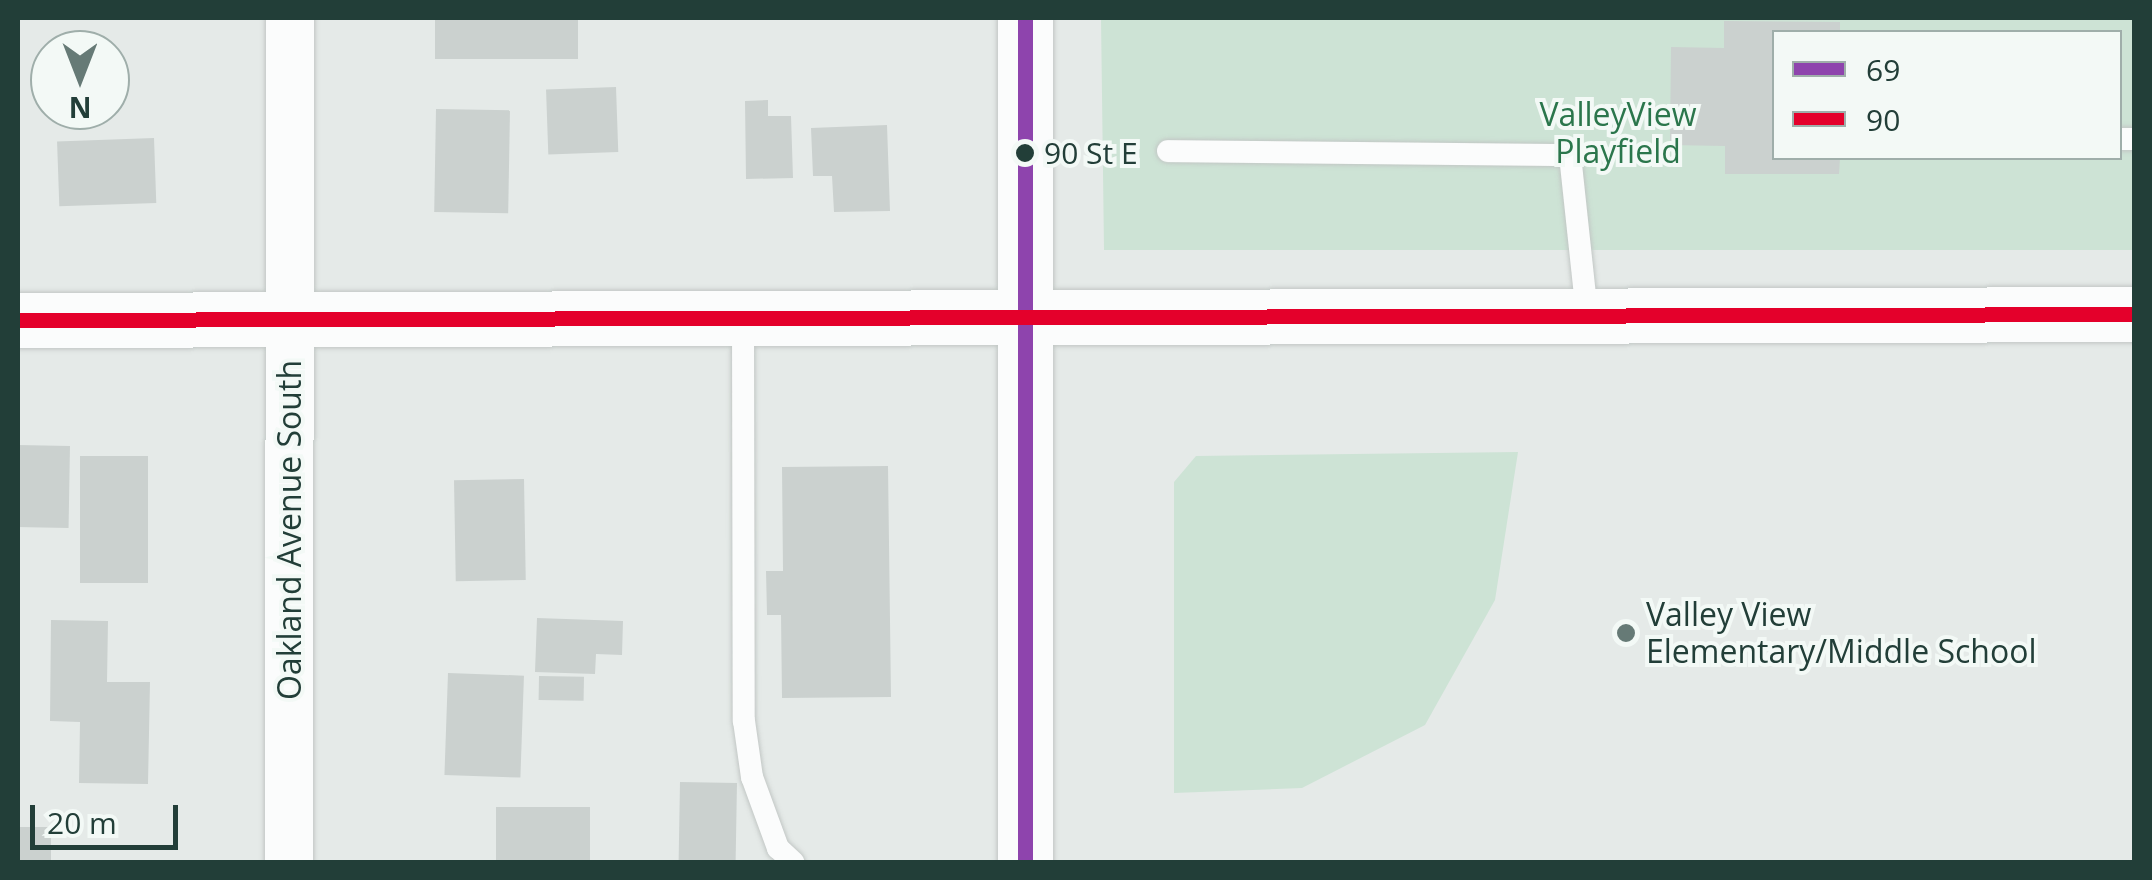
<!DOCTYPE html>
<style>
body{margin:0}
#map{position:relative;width:2152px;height:880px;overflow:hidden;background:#e5eae8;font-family:"Open Sans",sans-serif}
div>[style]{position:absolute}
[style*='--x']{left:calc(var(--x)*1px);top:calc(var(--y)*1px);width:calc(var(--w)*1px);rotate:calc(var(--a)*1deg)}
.green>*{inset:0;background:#cde3d5}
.building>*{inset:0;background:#cbd1cf;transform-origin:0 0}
.roads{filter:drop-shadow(0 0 2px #c2c7c5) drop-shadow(0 0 2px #c2c7c5)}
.service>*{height:22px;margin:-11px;padding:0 11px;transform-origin:11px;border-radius:11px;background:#fbfcfc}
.minor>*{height:48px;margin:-24px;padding:0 24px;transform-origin:24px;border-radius:24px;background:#fbfcfc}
.tertiary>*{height:55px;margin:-27.5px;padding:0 27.5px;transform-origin:27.5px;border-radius:27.5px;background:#fbfcfc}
.secondary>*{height:55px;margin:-27.5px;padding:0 27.5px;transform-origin:27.5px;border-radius:27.5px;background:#fbfcfc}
.bus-1>*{height:15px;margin:-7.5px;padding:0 7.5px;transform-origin:7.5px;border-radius:7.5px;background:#8e44ad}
.bus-2>*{height:15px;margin:-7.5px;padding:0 7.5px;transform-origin:7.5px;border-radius:7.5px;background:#e4002b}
.dots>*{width:28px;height:28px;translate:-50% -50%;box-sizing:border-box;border:5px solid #f3f9f6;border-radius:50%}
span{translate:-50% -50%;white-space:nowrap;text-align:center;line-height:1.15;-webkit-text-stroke:8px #f3f9f6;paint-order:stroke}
.bus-label{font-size:30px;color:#223e38}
.left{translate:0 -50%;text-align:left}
.park-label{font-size:32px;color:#2b764c}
.street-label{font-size:32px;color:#223e38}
.poi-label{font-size:32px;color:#223e38}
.frame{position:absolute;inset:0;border:20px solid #223e38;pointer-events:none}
.legend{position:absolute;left:1772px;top:30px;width:350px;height:130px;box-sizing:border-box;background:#f3f9f6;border:2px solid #9faeaa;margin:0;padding:12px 18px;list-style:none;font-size:30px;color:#223e38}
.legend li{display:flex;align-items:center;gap:20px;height:50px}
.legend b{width:50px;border:2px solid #9faeaa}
.north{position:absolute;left:30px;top:30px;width:100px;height:100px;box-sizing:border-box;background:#f3f9f6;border:2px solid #9faeaa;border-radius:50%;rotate:180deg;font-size:28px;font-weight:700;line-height:40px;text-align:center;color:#223e38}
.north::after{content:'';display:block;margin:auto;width:35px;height:45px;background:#667a76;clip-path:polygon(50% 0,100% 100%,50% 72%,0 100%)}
.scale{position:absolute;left:30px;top:805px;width:148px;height:45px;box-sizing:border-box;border:5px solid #223e38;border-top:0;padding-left:12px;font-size:30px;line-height:35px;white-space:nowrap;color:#223e38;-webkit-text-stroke:8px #f3f9f6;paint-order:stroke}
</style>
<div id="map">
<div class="green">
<div style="clip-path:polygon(evenodd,1101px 18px,2134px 18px,2134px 250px,1104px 250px,1101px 18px,1774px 32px,2120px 32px,2120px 158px,1774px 158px,1774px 32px)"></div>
<div style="clip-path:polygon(1518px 452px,1495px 600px,1425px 725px,1302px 788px,1174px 793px,1174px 482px,1196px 456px)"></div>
</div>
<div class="building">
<div style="left:435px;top:18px;width:143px;height:41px"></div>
<div style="clip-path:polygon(1724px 21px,1840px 22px,1840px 32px,1774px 32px,1774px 158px,1840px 158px,1839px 174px,1725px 174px,1725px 146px,1670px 145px,1671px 47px,1724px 48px)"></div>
<div style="left:616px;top:87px;width:65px;height:70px;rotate:88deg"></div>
<div style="clip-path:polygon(768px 100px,768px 116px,791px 116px,793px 178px,746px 179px,745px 101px)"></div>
<div style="left:436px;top:109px;width:74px;height:103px;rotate:1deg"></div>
<div style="clip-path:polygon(887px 125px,890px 211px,834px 212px,832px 176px,813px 176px,811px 128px)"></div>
<div style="left:154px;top:138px;width:65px;height:97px;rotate:88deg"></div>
<div style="left:18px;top:445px;width:52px;height:82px;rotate:1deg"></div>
<div style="left:80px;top:456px;width:68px;height:127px"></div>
<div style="clip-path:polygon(888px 466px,891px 697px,782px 698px,781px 615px,767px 615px,766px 571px,783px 571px,782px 467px)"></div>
<div style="left:524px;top:479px;width:101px;height:70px;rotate:89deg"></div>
<div style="clip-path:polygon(537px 618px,623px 621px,622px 655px,596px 654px,595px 674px,535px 672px)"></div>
<div style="clip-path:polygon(51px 620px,108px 621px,107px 682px,150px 682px,148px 784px,79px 783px,80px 722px,50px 721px)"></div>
<div style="left:448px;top:673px;width:76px;height:102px;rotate:2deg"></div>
<div style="left:539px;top:676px;width:45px;height:24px;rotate:1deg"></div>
<div style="left:680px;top:782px;width:57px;height:80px;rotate:1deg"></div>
<div style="left:496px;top:807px;width:94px;height:55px"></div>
<div style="left:18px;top:827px;width:33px;height:35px"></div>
</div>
<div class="roads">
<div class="service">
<div style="--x:2120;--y:139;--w:14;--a:0"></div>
<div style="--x:1168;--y:151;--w:402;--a:0.6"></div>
<div style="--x:1570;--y:155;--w:160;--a:83.9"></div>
<div style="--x:743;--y:316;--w:405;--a:89.9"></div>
<div style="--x:744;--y:721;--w:57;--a:81.9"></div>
<div style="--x:752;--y:777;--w:76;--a:69.9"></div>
<div style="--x:778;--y:848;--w:21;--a:43"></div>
</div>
<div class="minor">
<div style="--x:289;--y:862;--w:844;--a:-89.93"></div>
</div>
<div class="tertiary">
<div style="--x:18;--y:320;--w:2116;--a:-0.16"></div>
</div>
<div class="secondary">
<div style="--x:1025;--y:18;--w:844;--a:90"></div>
</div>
</div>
<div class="bus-1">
<div style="--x:1025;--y:18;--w:844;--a:90"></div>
</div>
<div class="bus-2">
<div style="--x:18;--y:320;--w:2116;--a:-0.16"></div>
</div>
<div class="dots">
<div style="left:1025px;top:153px;background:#223e38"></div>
<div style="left:1626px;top:633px;background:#667a76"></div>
</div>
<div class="bus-label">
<span class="left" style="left:1044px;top:153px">90 St E</span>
</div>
<div class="park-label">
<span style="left:1618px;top:133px">ValleyView<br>Playfield</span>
</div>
<div class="street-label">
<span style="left:289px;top:530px;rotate:-90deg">Oakland Avenue South</span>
</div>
<div class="poi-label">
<span class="left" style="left:1646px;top:633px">Valley View<br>Elementary/Middle School</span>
</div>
<div class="frame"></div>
<ul class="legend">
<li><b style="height:12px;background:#8e44ad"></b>69</li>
<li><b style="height:12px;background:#e4002b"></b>90</li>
</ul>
<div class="north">N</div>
<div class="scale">20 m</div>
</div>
